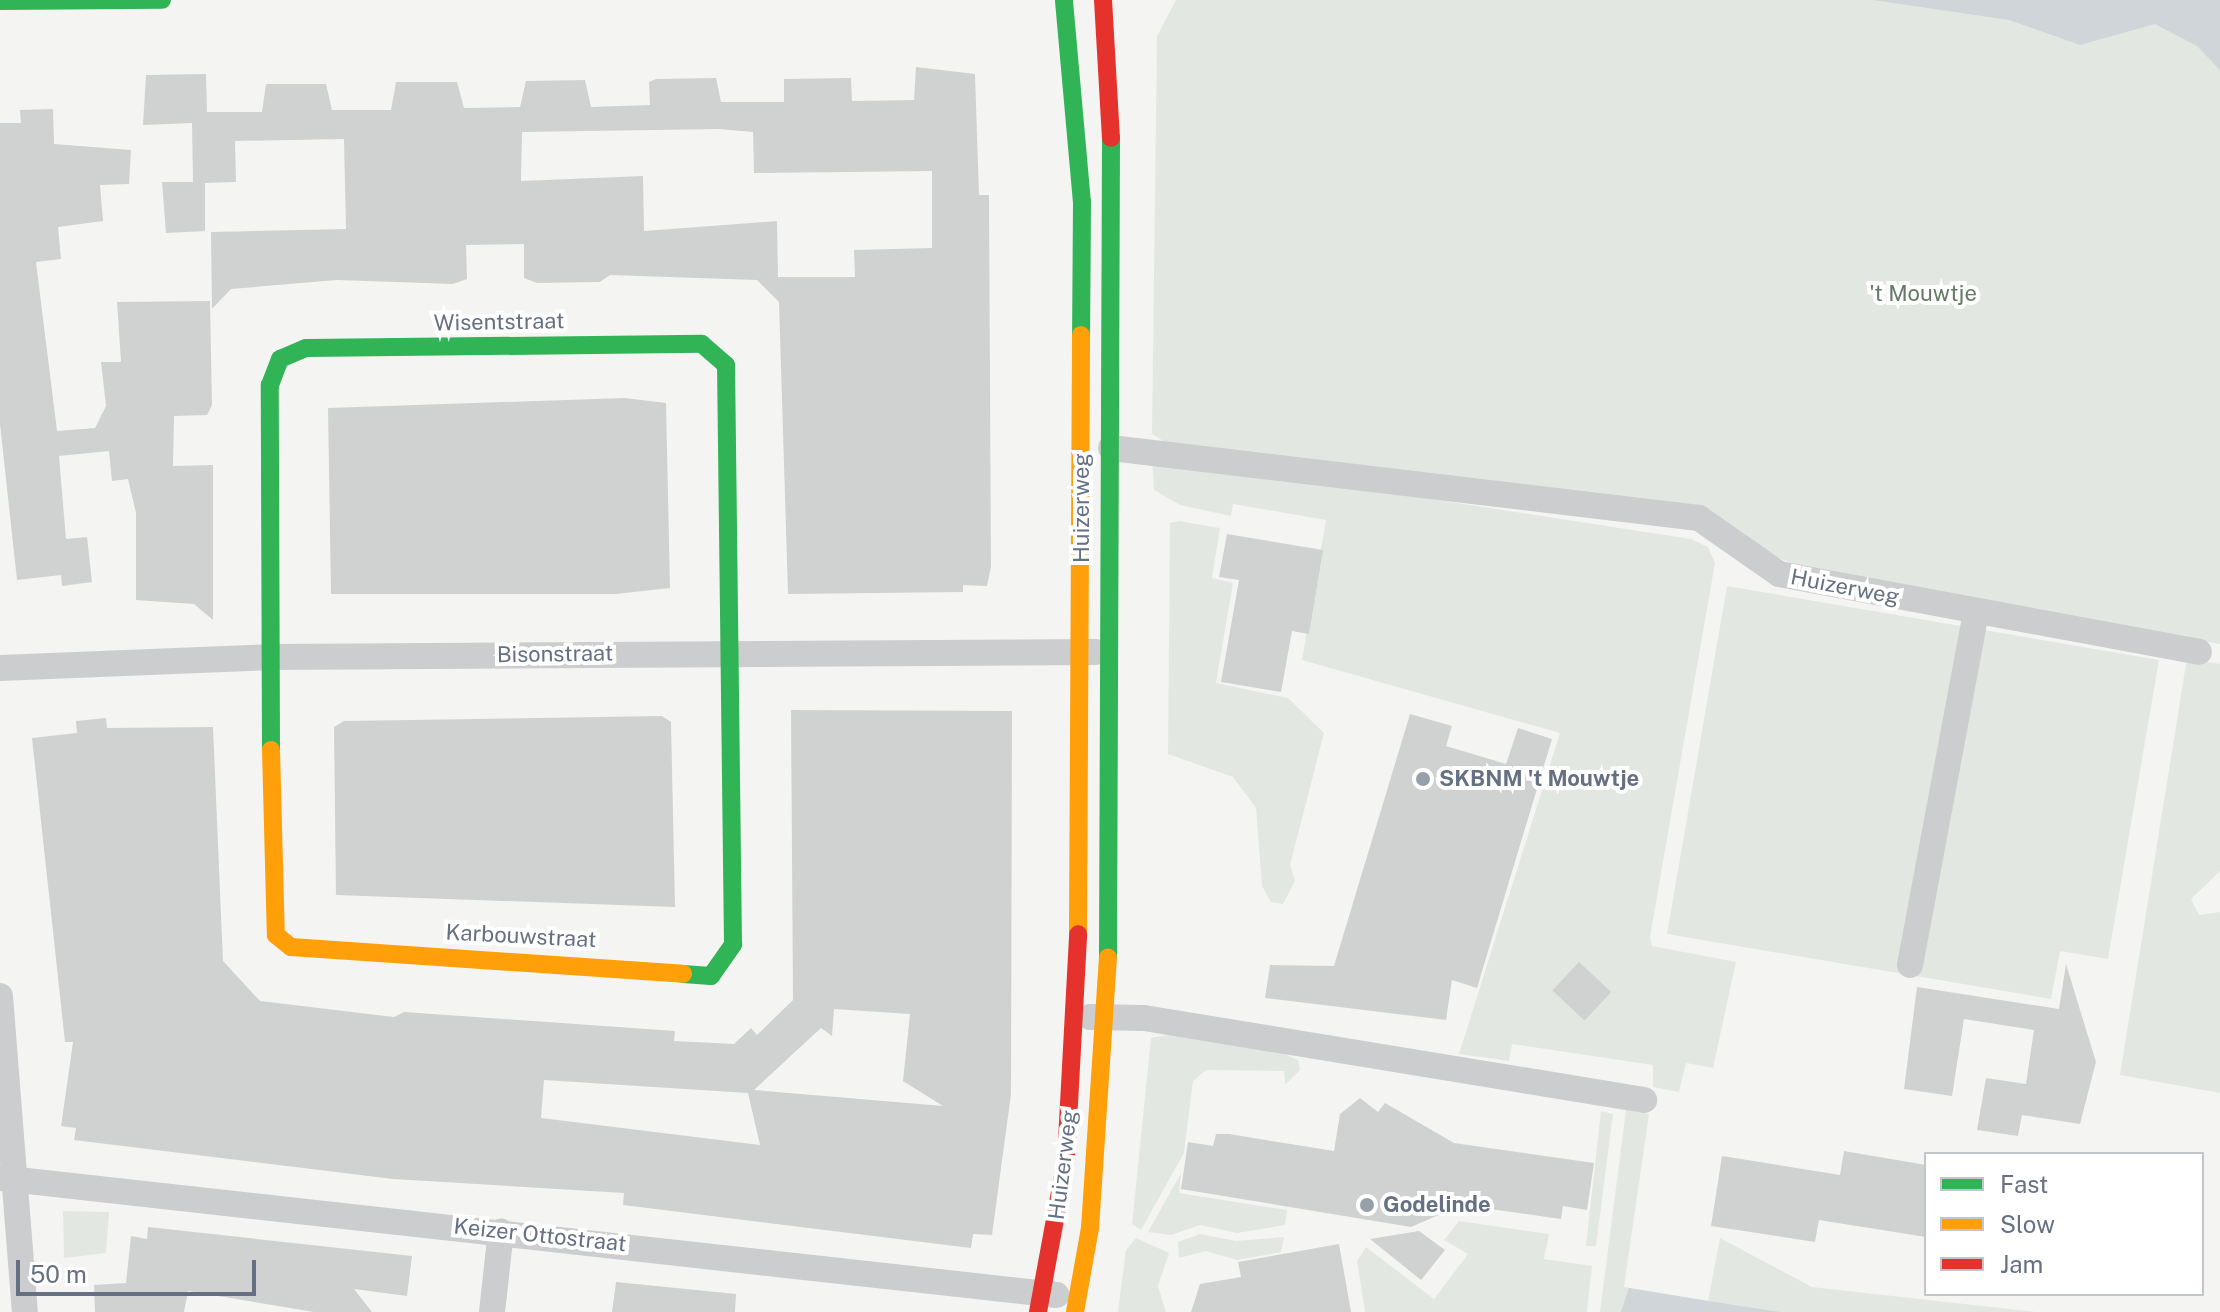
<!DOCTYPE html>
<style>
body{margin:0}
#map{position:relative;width:2220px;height:1312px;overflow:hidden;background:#f4f5f3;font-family:"Public Sans",sans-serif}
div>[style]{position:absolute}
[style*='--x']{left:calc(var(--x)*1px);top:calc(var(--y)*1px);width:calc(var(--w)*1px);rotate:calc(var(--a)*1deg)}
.green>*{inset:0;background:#e3e7e1}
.water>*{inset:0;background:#d0d5d9}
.building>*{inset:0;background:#d0d1d1;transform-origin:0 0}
.street>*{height:26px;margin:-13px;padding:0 13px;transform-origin:13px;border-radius:13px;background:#cccdce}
.fast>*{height:18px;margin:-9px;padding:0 9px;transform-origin:9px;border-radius:9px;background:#30b455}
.slow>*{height:18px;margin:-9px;padding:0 9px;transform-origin:9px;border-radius:9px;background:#ff9f0a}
.jam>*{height:18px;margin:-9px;padding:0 9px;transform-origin:9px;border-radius:9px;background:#e5322d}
.dots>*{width:22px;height:22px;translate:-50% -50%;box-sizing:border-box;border:4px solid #fff;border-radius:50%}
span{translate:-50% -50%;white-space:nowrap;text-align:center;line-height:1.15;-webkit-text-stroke:8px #fff;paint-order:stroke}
.park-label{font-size:22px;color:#647a63}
.street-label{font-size:22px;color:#657083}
.poi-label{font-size:22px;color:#657083;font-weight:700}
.left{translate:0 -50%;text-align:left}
.legend{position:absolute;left:1924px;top:1152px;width:280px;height:144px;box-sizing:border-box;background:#fff;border:2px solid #c1c6cd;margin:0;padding:10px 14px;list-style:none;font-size:24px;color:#657083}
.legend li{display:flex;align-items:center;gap:16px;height:40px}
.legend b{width:40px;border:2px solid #c1c6cd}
.scale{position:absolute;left:16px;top:1260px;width:240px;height:36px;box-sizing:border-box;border:4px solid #657083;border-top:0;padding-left:10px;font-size:24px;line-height:28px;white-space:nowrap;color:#657083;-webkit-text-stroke:6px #fff;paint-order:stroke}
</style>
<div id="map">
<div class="green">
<div style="clip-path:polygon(1176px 0,2220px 0,2220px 644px,1825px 576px,1763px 552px,1731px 529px,1168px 444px,1152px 434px,1157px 36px)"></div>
<div style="clip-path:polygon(1152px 456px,1691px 539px,1708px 547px,1715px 563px,1650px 937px,1652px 946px,1736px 962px,1713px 1068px,1686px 1063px,1679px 1092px,1653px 1087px,1653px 1065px,1512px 1044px,1509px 1061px,1459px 1054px,1560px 733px,1302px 660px,1326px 520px,1233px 504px,1231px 516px,1180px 505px,1154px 490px)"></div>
<div style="clip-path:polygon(1179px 521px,1220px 528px,1212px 578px,1233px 583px,1216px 683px,1288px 698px,1324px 733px,1290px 865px,1295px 881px,1283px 904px,1271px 902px,1262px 886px,1256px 808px,1233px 777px,1168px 754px,1170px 523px)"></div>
<div style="clip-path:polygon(1727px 586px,2159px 660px,2108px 959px,2060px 951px,2051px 999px,1667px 934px)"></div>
<div style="clip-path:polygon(2194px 660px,2220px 664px,2220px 871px,2191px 899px,2199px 915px,2220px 912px,2220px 1093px,2120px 1075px,2186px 664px)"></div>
<div style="clip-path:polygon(1168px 1035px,1278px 1051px,1298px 1060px,1300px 1070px,1285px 1085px,1284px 1071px,1206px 1070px,1193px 1081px,1184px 1153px,1141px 1230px,1132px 1224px,1151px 1038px)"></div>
<div style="clip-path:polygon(1626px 1110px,1649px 1114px,1624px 1287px,1708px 1301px,1720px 1238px,1812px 1287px,2036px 1312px,1600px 1312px)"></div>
<div style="clip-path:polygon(1601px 1111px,1613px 1114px,1596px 1246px,1586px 1246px)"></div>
<div style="clip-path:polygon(1181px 1173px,1179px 1193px,1287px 1210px,1285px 1225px,1237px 1233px,1200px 1225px,1171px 1235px,1148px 1232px)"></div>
<div style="clip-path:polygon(63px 1211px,109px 1212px,106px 1253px,64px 1258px)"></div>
<div style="clip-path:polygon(1459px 1221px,1549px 1234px,1544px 1259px,1592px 1266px,1587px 1312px,1365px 1312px,1357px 1261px,1366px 1247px,1434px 1299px,1468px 1254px,1444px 1240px)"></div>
<div style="clip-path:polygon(1200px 1234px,1236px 1241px,1284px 1237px,1281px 1252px,1237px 1260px,1206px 1251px,1179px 1258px,1178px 1242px)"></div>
<div style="clip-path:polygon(1136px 1238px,1169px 1253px,1158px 1286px,1166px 1312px,1118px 1312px,1126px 1250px)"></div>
</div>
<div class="water">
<div style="clip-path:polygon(1873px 0,2220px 0,2220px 70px,2197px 46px,2155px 24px,2080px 45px,2009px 20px)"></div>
<div style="clip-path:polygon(1629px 1288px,1708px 1301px,1780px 1312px,1621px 1312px)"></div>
</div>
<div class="building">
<div style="clip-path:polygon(evenodd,916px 67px,975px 74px,979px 195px,989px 195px,991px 567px,987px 586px,963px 585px,963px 592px,788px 594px,779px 302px,757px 280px,610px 275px,600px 282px,537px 283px,524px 278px,524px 244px,466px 245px,467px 279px,453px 284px,337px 280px,231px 289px,212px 309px,211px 232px,346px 229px,344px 139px,235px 141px,236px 182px,205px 183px,205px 231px,166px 233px,162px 182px,193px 182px,192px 123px,143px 125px,146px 75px,206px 74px,207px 112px,262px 112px,266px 84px,326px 84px,332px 110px,391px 110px,396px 82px,457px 82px,464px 108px,520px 107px,526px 81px,585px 80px,591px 107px,650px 105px,649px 82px,656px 79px,716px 78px,721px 102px,784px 102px,784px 79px,851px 78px,852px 101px,914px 100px,916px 67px,719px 129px,753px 132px,754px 173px,932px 171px,932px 248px,854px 250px,855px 277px,778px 277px,777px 221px,644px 231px,643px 176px,521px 181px,522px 132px,719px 129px)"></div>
<div style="clip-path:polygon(53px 109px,54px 144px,131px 150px,129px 184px,100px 185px,103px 221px,58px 227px,61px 259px,36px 262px,57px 431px,95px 428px,106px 406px,101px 362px,121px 362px,117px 302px,210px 301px,212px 405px,207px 415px,174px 416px,173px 466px,213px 465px,213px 620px,194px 604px,136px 600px,136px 513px,128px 479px,112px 481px,109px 451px,59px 456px,66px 539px,87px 537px,92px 582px,62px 586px,61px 575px,17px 580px,0 424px,0 123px,21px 123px,20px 110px)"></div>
<div style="clip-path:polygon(625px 398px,666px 403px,670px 588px,616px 594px,331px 594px,328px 408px)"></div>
<div style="clip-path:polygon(1227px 534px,1323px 550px,1309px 634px,1292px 631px,1281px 692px,1221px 682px,1239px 580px,1219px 577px)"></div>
<div style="clip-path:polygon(evenodd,791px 710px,1012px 711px,1011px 1094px,992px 1235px,973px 1234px,971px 1248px,623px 1205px,624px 1193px,393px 1179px,74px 1140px,76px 1128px,61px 1126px,73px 1042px,65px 1042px,32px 738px,77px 733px,76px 721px,106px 718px,107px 728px,213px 727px,223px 961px,260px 1001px,394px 1017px,404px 1012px,675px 1031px,674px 1041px,734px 1044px,751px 1028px,757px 1035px,793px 1000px,791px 710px,834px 1009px,910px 1014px,903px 1081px,943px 1106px,754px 1090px,821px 1028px,832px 1036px,834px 1009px,791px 710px,544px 1080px,748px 1093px,760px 1145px,541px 1118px,544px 1080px)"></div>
<div style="clip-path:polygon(1410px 714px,1452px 726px,1446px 746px,1506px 764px,1518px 728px,1552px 739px,1477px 988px,1452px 980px,1446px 1020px,1265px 998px,1270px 965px,1334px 966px)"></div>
<div style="clip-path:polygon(662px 716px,671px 722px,675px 907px,336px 895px,334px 727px,344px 721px)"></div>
<div style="left:1579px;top:962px;width:44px;height:39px;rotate:43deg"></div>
<div style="clip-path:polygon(2066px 964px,2096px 1062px,2080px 1124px,2022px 1115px,2018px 1136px,1977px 1130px,1986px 1078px,2026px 1084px,2034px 1030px,1964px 1019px,1952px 1096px,1904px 1089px,1917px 987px,2059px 1009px)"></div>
<div style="clip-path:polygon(1360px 1098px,1378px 1112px,1385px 1103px,1454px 1143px,1594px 1163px,1587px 1210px,1563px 1206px,1561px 1219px,1462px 1205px,1411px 1227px,1181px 1189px,1188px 1142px,1213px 1146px,1216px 1134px,1229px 1134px,1334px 1151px,1340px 1114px)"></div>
<div style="clip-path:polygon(1844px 1151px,1926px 1165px,1926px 1237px,1819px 1220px,1815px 1242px,1711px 1226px,1722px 1156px,1840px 1175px)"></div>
<div style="clip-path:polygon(148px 1227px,412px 1256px,407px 1296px,354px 1289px,372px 1312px,314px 1312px,188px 1291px,184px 1312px,95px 1312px,94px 1285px,126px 1283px,131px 1236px,147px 1239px)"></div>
<div style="clip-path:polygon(1419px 1231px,1445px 1250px,1421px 1280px,1370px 1239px)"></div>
<div style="clip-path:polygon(1339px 1244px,1351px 1312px,1191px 1312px,1200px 1284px,1241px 1277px,1238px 1262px)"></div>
<div style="clip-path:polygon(616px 1282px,736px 1294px,735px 1312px,612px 1312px)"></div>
</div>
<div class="street">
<div style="--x:1111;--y:448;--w:592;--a:6.79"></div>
<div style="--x:1699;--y:518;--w:98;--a:35"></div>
<div style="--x:1779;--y:574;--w:427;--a:10.5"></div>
<div style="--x:0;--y:668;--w:269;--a:-2.3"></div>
<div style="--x:269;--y:657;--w:827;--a:-0.35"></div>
<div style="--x:1910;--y:965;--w:359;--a:-79.4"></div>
<div style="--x:0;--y:996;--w:317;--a:85.5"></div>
<div style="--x:1090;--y:1017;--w:54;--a:1.1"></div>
<div style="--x:1144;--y:1018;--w:507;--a:9.31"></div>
<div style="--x:0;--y:1178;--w:1063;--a:6.32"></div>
<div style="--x:492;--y:1312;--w:81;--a:-83.7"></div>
</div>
<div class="fast">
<div style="--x:0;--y:1;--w:162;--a:-0.4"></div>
<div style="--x:1064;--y:1;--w:202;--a:84.9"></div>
<div style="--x:1082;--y:202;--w:133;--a:90.4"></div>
<div style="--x:271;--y:750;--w:365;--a:-90.2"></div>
<div style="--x:270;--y:385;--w:28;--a:-69"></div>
<div style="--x:280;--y:359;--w:28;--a:-23"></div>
<div style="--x:306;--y:348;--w:396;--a:-0.6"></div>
<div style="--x:1108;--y:958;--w:820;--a:-89.79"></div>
<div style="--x:683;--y:974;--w:28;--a:4"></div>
<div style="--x:711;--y:976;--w:39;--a:-55"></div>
<div style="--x:733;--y:944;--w:579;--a:-90.69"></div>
<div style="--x:726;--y:365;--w:32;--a:-139"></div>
</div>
<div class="slow">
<div style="--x:271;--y:750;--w:185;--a:88.5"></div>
<div style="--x:276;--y:935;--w:19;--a:39"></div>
<div style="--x:291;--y:947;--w:393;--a:3.9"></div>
<div style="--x:1078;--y:934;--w:599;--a:-89.71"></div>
<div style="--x:1075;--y:1312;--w:85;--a:-79.9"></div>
<div style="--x:1090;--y:1228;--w:271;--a:-86.2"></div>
</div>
<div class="jam">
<div style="--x:1103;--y:0;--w:138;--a:86.7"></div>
<div style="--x:1038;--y:1312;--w:156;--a:-79.6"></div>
<div style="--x:1066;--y:1159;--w:225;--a:-86.9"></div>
</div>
<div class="dots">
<div style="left:1423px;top:779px;background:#979faa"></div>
<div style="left:1367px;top:1205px;background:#979faa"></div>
</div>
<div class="park-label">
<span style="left:1923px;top:294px">'t Mouwtje</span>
</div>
<div class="street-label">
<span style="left:499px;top:322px;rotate:-1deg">Wisentstraat</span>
<span style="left:1082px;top:508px;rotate:-90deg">Huizerweg</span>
<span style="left:1845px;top:587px;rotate:11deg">Huizerweg</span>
<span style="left:555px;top:654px;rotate:-1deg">Bisonstraat</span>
<span style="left:521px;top:936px;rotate:3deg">Karbouwstraat</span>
<span style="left:1063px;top:1165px;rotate:-83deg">Huizerweg</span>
<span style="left:540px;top:1235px;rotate:6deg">Keizer Ottostraat</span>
</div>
<div class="poi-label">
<span class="left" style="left:1439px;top:779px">SKBNM 't Mouwtje</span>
<span class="left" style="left:1383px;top:1205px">Godelinde</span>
</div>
<ul class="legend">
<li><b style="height:10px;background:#30b455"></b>Fast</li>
<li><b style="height:10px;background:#ff9f0a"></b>Slow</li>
<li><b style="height:10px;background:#e5322d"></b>Jam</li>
</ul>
<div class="scale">50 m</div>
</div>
